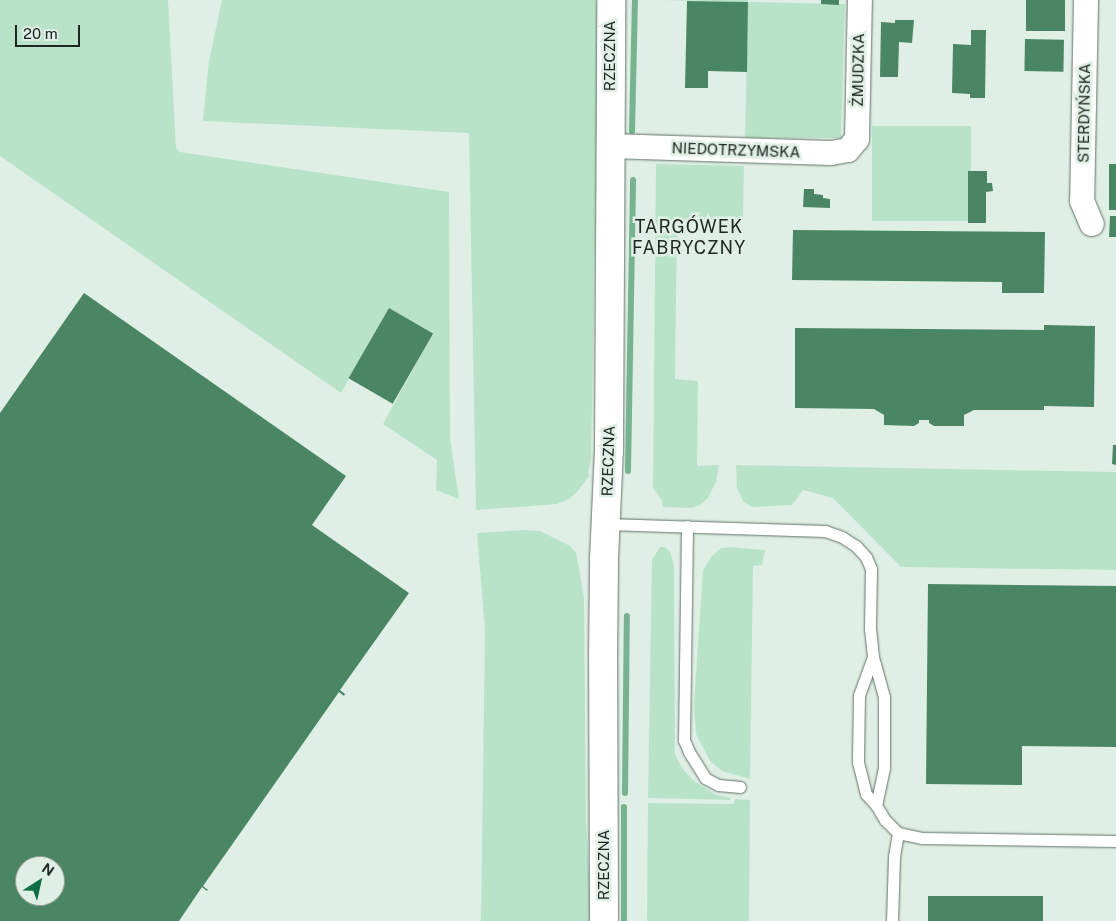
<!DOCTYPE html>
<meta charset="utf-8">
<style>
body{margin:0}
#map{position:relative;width:1116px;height:921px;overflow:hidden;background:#dfefe5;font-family:"Public Sans",sans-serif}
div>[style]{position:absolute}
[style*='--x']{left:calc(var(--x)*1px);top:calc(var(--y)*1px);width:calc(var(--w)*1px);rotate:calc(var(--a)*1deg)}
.green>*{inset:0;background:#b9e3c9;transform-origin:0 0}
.stream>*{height:6px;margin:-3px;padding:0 3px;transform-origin:3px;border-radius:3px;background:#77b38f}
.building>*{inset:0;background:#4b8664;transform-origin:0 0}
.roads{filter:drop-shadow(0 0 1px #637168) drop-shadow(0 0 1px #637168)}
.lane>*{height:11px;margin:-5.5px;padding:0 5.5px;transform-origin:5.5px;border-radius:5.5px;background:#fff}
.street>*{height:24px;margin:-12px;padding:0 12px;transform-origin:12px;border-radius:12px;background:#fff}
.secondary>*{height:28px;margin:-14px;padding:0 14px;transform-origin:14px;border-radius:14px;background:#fff}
span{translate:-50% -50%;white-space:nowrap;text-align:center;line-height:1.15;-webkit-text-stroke:5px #dfefe5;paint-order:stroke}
.street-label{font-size:15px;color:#202622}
.quarter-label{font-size:18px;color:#202622;letter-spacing:1px}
.north{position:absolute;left:15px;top:856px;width:50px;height:50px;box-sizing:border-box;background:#dfefe5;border:1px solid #939f97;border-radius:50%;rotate:35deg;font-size:14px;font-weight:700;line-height:20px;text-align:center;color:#202622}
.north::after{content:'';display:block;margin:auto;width:18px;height:22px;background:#0f6f45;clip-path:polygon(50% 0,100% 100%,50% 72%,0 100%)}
.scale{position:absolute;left:15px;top:25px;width:65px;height:22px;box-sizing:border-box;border:2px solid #202622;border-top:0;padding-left:6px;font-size:15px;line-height:18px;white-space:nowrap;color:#202622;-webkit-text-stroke:4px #dfefe5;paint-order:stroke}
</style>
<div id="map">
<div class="green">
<div style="clip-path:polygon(0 0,168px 0,176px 148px,180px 152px,449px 192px,450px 438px,459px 499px,436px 490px,437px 460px,383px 424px,433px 333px,389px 308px,341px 393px,0 156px)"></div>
<div style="clip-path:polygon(222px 0,596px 0,599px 17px,591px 460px,588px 474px,590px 475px,577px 492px,569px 499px,557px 504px,476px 510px,469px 133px,203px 121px,209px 61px)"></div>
<div style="clip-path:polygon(661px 0,748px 0,748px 2px,845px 4px,841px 138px,745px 138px,748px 2px)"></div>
<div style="left:872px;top:126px;width:99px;height:95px"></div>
<div style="clip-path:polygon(656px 164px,744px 166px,743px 219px,677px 219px,675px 379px,698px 381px,697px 466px,719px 465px,716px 482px,708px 498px,700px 505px,691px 508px,663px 507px,662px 500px,653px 488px)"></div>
<div style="clip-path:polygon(736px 465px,1116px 472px,1116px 570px,901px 567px,833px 498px,803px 490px,792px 505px,752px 507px,743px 501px,737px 488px)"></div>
<div style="clip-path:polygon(524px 530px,540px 531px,570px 546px,576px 553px,579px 568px,584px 598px,586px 821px,592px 921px,481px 921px,485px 630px,477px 533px)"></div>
<div style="clip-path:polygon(660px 547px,665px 547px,670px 552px,674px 565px,675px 754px,682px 768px,694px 781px,716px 795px,731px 798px,730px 800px,648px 798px,652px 560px)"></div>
<div style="clip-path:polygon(730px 547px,765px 550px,762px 565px,753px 566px,750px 779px,722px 771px,710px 761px,696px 734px,694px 704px,703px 570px,712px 556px,721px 548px)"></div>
<div style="clip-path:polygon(735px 799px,750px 800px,749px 921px,647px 921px,648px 803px,733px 804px)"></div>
</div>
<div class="stream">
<div style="--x:632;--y:131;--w:131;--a:-88.7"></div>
<div style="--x:628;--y:471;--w:291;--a:-89"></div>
<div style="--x:625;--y:793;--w:177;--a:-89.4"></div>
<div style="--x:624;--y:921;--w:114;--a:-90"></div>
</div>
<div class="building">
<div style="clip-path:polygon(821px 0,839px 0,839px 5px,821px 4px)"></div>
<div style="left:1026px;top:0;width:39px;height:31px"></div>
<div style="clip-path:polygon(687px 1px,748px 2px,747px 72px,708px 71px,708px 88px,685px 88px)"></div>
<div style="clip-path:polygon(895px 20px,914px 20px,912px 43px,899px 42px,898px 77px,880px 77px,881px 22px,895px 23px)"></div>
<div style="clip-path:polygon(971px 30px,986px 30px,985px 98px,970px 98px,970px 94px,952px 93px,953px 44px,971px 45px)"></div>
<div style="left:1025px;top:39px;width:39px;height:32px;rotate:1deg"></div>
<div style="left:1109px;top:164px;width:7px;height:46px"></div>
<div style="clip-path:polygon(968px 171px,987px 171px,987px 183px,992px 183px,993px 191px,986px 192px,986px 223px,968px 223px)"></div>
<div style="clip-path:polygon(804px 189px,814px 189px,814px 194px,823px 195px,823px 198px,830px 199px,830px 208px,803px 207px)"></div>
<div style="clip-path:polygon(1110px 216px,1116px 216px,1116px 237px,1109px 237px)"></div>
<div style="clip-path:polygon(793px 230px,1045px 232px,1044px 293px,1002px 293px,1002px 282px,792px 280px)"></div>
<div style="clip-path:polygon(evenodd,84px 293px,346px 476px,312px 525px,409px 593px,340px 690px,345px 694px,344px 696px,339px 692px,203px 886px,208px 890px,207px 891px,202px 887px,179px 921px,0 921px,0 413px,84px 293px,25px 866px,55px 866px,55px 896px,25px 896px,25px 866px)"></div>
<div style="left:389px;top:308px;width:51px;height:81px;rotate:30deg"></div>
<div style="clip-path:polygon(1044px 325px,1095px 326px,1094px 407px,1044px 406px,1044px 410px,974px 410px,964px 415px,964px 426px,934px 426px,929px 423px,929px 420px,919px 420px,919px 423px,914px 426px,884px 425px,884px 415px,874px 409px,795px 408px,795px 328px,1044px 330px)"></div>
<div style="clip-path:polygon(1113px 445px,1116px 445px,1116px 465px,1112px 464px)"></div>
<div style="clip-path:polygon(928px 584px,1116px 586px,1116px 747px,1022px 746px,1022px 785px,926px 784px)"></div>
<div style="left:928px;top:896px;width:115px;height:25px"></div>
</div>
<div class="roads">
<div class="lane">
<div style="--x:606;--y:524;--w:219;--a:1.8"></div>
<div style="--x:825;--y:531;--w:18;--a:19"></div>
<div style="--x:842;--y:537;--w:17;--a:33"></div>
<div style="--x:856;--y:546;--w:15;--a:48"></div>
<div style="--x:866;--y:557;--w:13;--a:67"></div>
<div style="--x:871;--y:569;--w:59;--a:91"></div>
<div style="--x:870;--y:628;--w:29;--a:84"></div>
<div style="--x:873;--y:657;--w:41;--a:74.6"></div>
<div style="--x:884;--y:697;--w:71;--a:90"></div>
<div style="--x:884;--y:768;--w:38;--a:102"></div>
<div style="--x:687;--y:526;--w:214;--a:90.8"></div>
<div style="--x:684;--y:740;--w:13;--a:67"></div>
<div style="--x:689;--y:752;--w:31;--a:58"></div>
<div style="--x:705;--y:778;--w:15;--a:28"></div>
<div style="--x:718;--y:785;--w:22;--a:5"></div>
<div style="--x:873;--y:657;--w:40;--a:110.2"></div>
<div style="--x:859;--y:695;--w:67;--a:90.9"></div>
<div style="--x:858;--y:762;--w:33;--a:76"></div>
<div style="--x:866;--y:794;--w:15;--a:48"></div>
<div style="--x:876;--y:805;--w:17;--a:59"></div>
<div style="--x:885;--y:820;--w:18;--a:45"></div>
<div style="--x:898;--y:833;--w:25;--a:12"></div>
<div style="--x:922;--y:838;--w:194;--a:0.9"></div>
<div style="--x:892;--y:921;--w:65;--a:-88.2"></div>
<div style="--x:894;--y:856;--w:23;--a:-80"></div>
</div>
<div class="street">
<div style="--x:1086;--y:0;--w:201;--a:91.1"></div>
<div style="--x:1082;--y:201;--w:25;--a:67"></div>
<div style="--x:609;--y:146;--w:222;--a:1.8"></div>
<div style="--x:831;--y:153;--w:17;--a:-10"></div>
<div style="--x:848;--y:150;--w:14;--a:-51"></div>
<div style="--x:857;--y:139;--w:139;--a:-88.8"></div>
</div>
<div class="secondary">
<div style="--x:604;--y:921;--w:261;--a:-90.2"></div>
<div style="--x:603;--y:660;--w:101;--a:-89.4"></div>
<div style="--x:604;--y:559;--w:109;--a:-87.4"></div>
<div style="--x:609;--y:450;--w:450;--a:-89.7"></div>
</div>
</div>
<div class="street-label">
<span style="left:610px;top:56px;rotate:-90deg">RZECZNA</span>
<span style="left:858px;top:70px;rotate:-89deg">ŻMUDZKA</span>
<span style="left:1084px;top:113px;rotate:-89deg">STERDYŃSKA</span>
<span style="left:736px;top:150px;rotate:2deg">NIEDOTRZYMSKA</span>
<span style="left:608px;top:461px;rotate:-88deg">RZECZNA</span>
<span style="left:604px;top:865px;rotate:-90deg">RZECZNA</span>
</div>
<div class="quarter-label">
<span style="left:689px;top:238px">TARGÓWEK<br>FABRYCZNY</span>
</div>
<div class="north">N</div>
<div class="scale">20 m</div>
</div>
